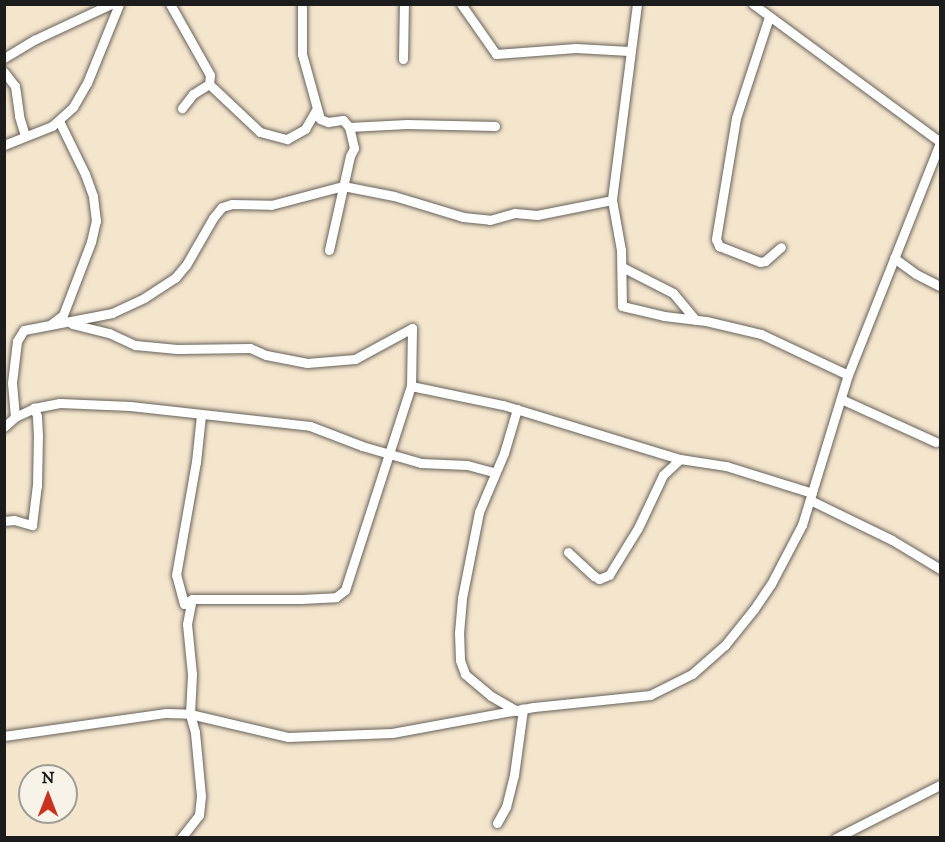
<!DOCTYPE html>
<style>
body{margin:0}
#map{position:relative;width:945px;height:842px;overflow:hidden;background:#f4e5cd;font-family:"IM FELL DW Pica",serif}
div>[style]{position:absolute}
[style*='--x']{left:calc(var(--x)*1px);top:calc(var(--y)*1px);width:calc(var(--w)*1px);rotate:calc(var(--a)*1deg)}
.roads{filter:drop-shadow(0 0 2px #68625a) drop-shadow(0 0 2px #68625a)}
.minor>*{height:9px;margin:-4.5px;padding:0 4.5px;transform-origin:4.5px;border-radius:4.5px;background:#fff}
span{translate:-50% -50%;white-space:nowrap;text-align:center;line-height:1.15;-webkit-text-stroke:5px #f7f3e8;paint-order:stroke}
.frame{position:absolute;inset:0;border:6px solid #1c1c1c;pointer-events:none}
.north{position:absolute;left:18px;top:764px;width:60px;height:60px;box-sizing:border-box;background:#f7f3e8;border:2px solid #9f9d96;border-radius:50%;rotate:0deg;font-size:16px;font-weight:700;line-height:24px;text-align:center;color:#1c1c1c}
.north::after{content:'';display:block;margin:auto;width:21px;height:27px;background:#c8321e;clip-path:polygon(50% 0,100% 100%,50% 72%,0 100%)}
</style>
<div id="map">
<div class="roads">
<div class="minor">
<div style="--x:170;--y:4;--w:81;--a:60.6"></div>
<div style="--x:210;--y:75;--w:9;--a:96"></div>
<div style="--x:209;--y:84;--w:19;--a:148"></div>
<div style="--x:193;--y:94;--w:18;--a:128"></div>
<div style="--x:302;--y:4;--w:50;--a:90"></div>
<div style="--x:302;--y:54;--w:67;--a:74.5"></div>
<div style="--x:320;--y:119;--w:9;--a:21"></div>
<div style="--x:328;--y:122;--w:15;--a:-8"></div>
<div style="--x:343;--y:120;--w:9;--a:49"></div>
<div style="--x:349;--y:127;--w:58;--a:-3"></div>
<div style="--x:407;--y:124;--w:88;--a:1.3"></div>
<div style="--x:461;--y:4;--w:61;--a:55"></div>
<div style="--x:496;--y:54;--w:80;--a:-4.3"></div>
<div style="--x:576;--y:48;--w:53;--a:3.2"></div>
<div style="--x:637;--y:4;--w:198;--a:97.3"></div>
<div style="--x:612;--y:200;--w:51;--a:79.8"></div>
<div style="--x:621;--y:250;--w:56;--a:89"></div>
<div style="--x:622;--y:306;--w:43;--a:13.4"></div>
<div style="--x:664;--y:316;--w:42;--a:6.8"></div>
<div style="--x:706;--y:321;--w:57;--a:13.3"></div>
<div style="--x:761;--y:334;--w:96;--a:25.2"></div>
<div style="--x:753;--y:4;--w:232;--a:36.4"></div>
<div style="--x:769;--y:17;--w:106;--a:108.1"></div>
<div style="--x:736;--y:118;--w:123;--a:99.4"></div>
<div style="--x:716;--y:239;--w:8;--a:67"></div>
<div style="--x:719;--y:246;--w:44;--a:21.3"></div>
<div style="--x:760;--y:262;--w:5;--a:-11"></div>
<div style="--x:765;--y:261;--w:21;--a:-41"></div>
<div style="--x:4;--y:58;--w:37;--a:-31"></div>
<div style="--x:36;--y:39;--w:83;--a:-25"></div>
<div style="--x:403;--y:59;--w:55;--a:-89"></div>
<div style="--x:4;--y:72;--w:18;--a:52"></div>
<div style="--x:15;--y:86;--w:30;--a:82"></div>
<div style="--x:19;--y:116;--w:21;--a:73"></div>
<div style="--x:209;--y:84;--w:70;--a:43.3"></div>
<div style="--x:260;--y:132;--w:28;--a:15"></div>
<div style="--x:287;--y:139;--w:21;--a:-29"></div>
<div style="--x:305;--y:129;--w:22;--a:-60"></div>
<div style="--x:4;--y:145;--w:52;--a:-21.6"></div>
<div style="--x:52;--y:126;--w:28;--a:-42"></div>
<div style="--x:73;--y:107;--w:28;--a:-60"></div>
<div style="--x:87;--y:83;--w:85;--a:-67.9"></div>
<div style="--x:329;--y:250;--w:96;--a:-77.4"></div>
<div style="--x:350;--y:156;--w:9;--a:-63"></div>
<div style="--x:354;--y:148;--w:22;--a:-103"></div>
<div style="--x:894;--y:258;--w:27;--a:36"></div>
<div style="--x:916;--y:274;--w:27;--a:27"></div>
<div style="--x:622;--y:267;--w:57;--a:27"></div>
<div style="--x:673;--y:293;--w:35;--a:50"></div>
<div style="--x:51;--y:324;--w:15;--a:-37"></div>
<div style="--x:63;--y:315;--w:78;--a:-69"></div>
<div style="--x:91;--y:242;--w:22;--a:-77"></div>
<div style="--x:96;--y:221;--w:25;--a:-97"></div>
<div style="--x:93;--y:196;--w:23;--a:-110"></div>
<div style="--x:85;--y:174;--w:59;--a:-116.1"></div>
<div style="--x:72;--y:324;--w:38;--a:14"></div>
<div style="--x:109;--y:333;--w:29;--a:25"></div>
<div style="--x:135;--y:345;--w:42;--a:5.4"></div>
<div style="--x:177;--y:349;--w:73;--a:-0.8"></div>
<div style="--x:250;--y:348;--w:17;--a:24"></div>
<div style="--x:266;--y:355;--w:42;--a:11"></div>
<div style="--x:307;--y:363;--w:48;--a:-4.8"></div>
<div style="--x:355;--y:359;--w:65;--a:-28.5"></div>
<div style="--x:411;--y:386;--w:94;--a:11.7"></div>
<div style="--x:503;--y:405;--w:185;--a:17"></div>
<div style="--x:680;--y:459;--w:47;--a:8.7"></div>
<div style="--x:726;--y:466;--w:90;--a:17.4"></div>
<div style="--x:841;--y:399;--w:104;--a:24.4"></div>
<div style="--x:15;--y:417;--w:34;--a:-95"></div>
<div style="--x:12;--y:383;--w:42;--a:-83.2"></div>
<div style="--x:17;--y:341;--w:13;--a:-58"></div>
<div style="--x:24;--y:330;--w:90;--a:-10.9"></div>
<div style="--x:112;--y:313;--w:35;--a:-25"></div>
<div style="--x:144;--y:298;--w:37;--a:-33"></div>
<div style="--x:175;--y:278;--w:17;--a:-50"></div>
<div style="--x:186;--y:265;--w:54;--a:-60.1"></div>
<div style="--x:213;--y:218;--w:14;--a:-51"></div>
<div style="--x:222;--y:207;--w:10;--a:-17"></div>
<div style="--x:232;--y:204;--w:39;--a:1"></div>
<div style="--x:271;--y:205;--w:74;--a:-14.8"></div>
<div style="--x:343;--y:186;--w:52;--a:11.1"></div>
<div style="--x:394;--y:196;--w:72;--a:16.9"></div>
<div style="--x:463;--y:217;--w:27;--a:6"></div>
<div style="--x:490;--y:220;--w:26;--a:-16"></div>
<div style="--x:515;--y:213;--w:22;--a:5"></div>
<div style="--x:537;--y:215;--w:76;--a:-11.3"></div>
<div style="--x:4;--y:427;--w:15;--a:-42"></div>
<div style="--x:15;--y:417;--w:21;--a:-25"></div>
<div style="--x:34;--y:408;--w:26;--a:-11"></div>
<div style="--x:60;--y:403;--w:70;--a:2.5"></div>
<div style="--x:130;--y:406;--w:181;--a:6.3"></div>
<div style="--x:310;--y:426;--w:56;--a:21"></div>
<div style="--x:362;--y:446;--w:61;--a:16.1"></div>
<div style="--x:421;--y:463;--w:46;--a:2.5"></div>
<div style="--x:467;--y:465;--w:28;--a:15"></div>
<div style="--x:810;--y:500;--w:91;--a:26"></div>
<div style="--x:892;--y:540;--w:56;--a:31.1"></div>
<div style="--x:4;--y:521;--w:10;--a:-6"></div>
<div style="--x:14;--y:520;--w:19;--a:16"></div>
<div style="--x:32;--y:525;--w:39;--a:-83"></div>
<div style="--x:37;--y:486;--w:50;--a:-88.9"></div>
<div style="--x:38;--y:436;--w:20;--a:-93"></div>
<div style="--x:37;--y:416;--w:9;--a:-111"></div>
<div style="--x:568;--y:552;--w:35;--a:43"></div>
<div style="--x:594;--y:576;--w:6;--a:31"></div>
<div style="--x:599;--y:579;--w:11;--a:-22"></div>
<div style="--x:609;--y:575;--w:55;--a:-58.3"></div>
<div style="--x:638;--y:528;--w:59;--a:-64.7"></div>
<div style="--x:663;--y:475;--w:23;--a:-43"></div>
<div style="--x:192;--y:599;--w:109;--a:0"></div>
<div style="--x:301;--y:599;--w:35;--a:-3"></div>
<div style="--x:336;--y:597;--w:11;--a:-38"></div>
<div style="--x:345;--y:590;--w:214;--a:-72.1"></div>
<div style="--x:411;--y:386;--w:58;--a:-89"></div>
<div style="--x:517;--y:711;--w:30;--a:-150"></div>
<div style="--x:491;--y:696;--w:34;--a:-140"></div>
<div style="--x:465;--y:674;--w:15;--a:-110"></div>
<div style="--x:460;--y:660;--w:27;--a:-92"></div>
<div style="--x:459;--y:633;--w:35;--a:-85"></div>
<div style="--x:462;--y:598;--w:88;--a:-78.8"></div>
<div style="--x:479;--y:512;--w:64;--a:-67"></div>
<div style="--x:504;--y:453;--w:46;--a:-73.5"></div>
<div style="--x:4;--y:736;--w:164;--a:-8.1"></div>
<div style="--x:166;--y:713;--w:24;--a:2"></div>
<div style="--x:190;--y:714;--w:101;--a:13.2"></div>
<div style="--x:288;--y:737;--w:104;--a:-2.2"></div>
<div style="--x:392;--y:733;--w:144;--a:-10.4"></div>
<div style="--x:534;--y:707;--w:117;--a:-5.9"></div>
<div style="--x:650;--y:695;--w:47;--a:-26.6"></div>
<div style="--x:692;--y:674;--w:44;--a:-41.3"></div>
<div style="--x:725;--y:645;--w:46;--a:-51.1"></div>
<div style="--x:754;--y:609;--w:30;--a:-56"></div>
<div style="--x:771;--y:584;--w:67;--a:-62.3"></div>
<div style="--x:802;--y:525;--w:157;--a:-73"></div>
<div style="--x:848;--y:375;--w:250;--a:-68.4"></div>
<div style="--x:497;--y:823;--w:18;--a:-61"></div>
<div style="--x:506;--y:807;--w:33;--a:-76"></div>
<div style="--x:514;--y:775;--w:67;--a:-82.2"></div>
<div style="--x:181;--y:838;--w:29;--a:-52"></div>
<div style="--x:199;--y:815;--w:19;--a:-84"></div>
<div style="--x:201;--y:796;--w:64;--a:-95.4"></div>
<div style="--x:195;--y:732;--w:19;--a:-106"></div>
<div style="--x:190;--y:714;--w:40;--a:-87.1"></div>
<div style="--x:192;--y:674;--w:50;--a:-95.7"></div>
<div style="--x:187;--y:624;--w:25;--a:-79"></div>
<div style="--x:192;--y:599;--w:9;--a:148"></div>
<div style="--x:184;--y:604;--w:30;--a:-105"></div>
<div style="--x:176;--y:575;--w:115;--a:-80"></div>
<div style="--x:196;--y:462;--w:47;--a:-83.9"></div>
<div style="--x:836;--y:838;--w:117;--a:-27"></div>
</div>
</div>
<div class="frame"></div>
<div class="north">N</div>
</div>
